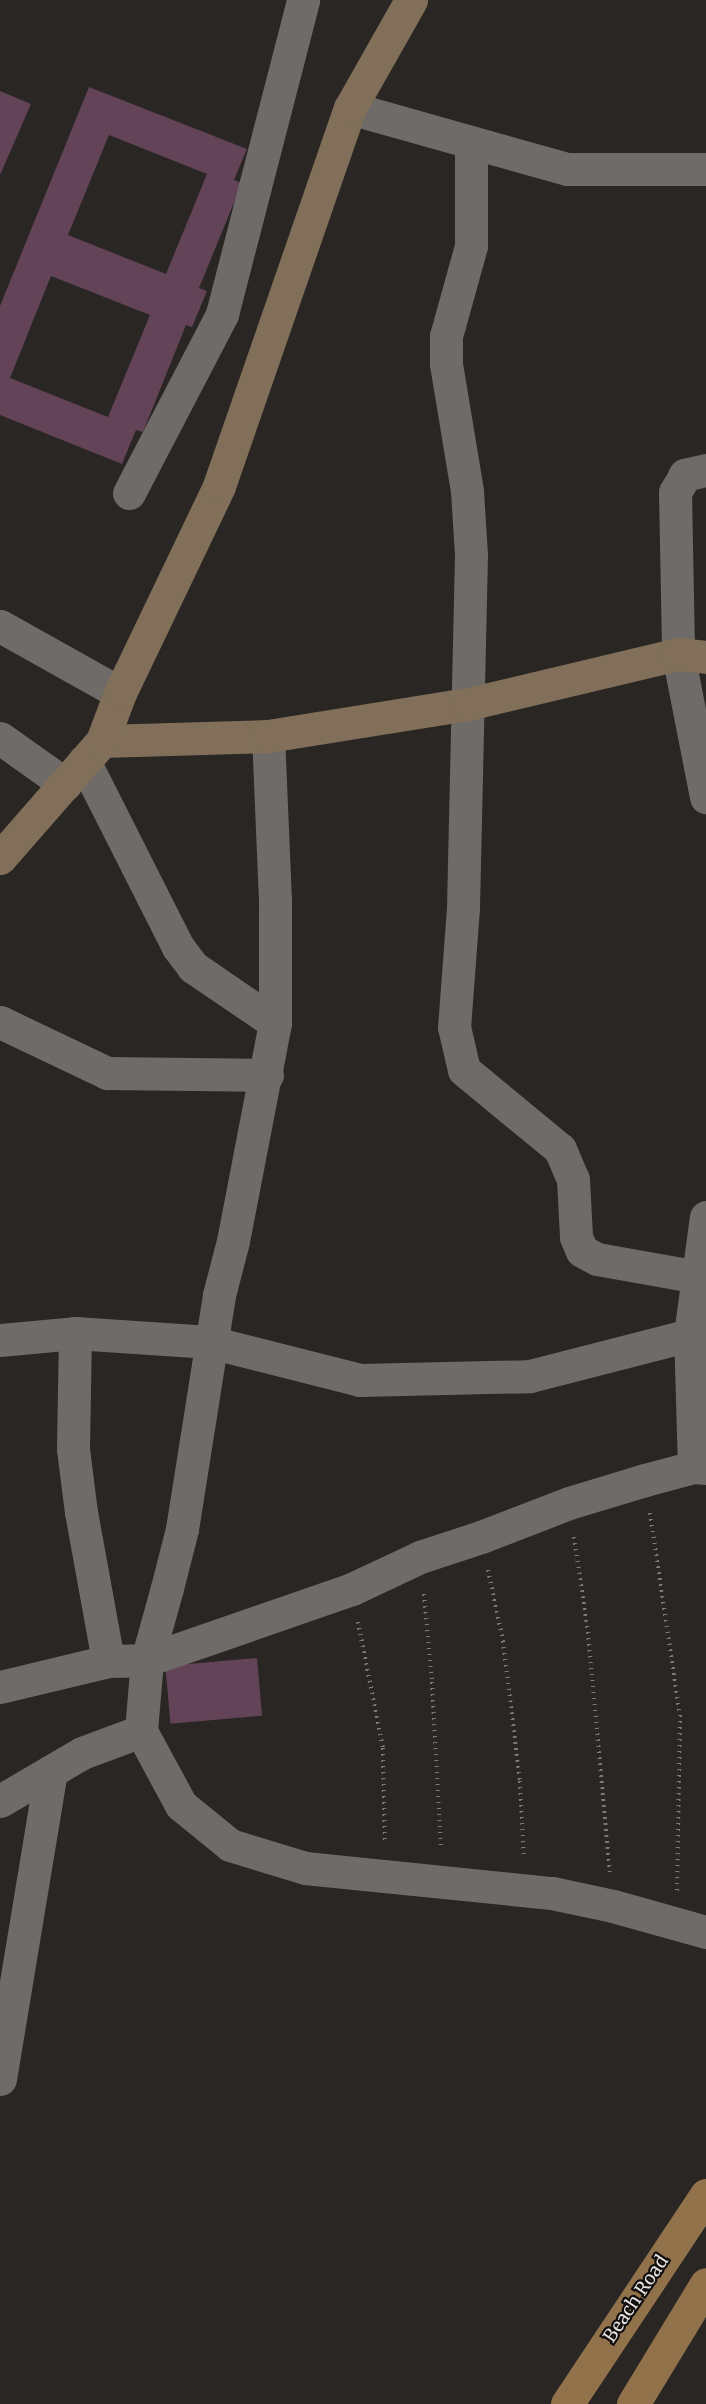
<!DOCTYPE html>
<style>
body{margin:0}
#map{position:relative;width:706px;height:2404px;overflow:hidden;background:#292623;font-family:Merriweather,serif}
div>[style]{position:absolute}
[style*='--x']{left:calc(var(--x)*1px);top:calc(var(--y)*1px);width:calc(var(--w)*1px);rotate:calc(var(--a)*1deg)}
.building>*{inset:0;background:#624357;transform-origin:0 0}
.path>*{height:4px;margin-top:-2px;transform-origin:0;background:repeating-linear-gradient(90deg,#7c7977 0 1.5px,transparent 0 6px)}
.street>*{height:33px;margin:-16.5px;padding:0 16.5px;transform-origin:16.5px;border-radius:16.5px;background:#6f6b68}
.secondary>*{height:33px;margin:-16.5px;padding:0 16.5px;transform-origin:16.5px;border-radius:16.5px;background:#816f59}
.primary>*{height:33px;margin:-16.5px;padding:0 16.5px;transform-origin:16.5px;border-radius:16.5px;background:#92724b}
span{translate:-50% -50%;white-space:nowrap;text-align:center;line-height:1.15;-webkit-text-stroke:4.5px #110f0e;paint-order:stroke}
.street-label{font-size:18px;color:#e5e2e0}
</style>
<div id="map">
<div class="building">
<div style="clip-path:polygon(evenodd,89px 87px,247px 149px,234px 180px,242px 183px,199px 288px,207px 291px,192px 327px,186px 325px,143px 432px,136px 430px,122px 464px,0 415px,0 306px,89px 87px,109px 135px,207px 174px,166px 274px,68px 235px,109px 135px,89px 87px,51px 276px,150px 315px,108px 417px,10px 378px,51px 276px)"></div>
<div style="clip-path:polygon(0 91px,31px 104px,0 175px)"></div>
<div style="left:257px;top:1658px;width:58px;height:92px;rotate:85deg"></div>
</div>
<div class="path">
<div style="--x:650;--y:1513;--w:204;--a:81.6"></div>
<div style="--x:680;--y:1715;--w:176;--a:91"></div>
<div style="--x:574;--y:1537;--w:96;--a:81.6"></div>
<div style="--x:588;--y:1632;--w:241;--a:84.8"></div>
<div style="--x:488;--y:1570;--w:73;--a:78.1"></div>
<div style="--x:503;--y:1641;--w:141;--a:83.1"></div>
<div style="--x:520;--y:1781;--w:76;--a:87"></div>
<div style="--x:424;--y:1594;--w:88;--a:84.8"></div>
<div style="--x:432;--y:1682;--w:168;--a:86.9"></div>
<div style="--x:358;--y:1622;--w:128;--a:78.8"></div>
<div style="--x:383;--y:1748;--w:95;--a:88.8"></div>
</div>
<div class="street">
<div style="--x:350;--y:108;--w:225;--a:15.7"></div>
<div style="--x:567;--y:169;--w:139;--a:0"></div>
<div style="--x:471;--y:143;--w:103;--a:90"></div>
<div style="--x:471;--y:246;--w:93;--a:105.5"></div>
<div style="--x:446;--y:336;--w:28;--a:90"></div>
<div style="--x:446;--y:364;--w:129;--a:80.6"></div>
<div style="--x:467;--y:491;--w:64;--a:86.4"></div>
<div style="--x:471;--y:555;--w:353;--a:91.3"></div>
<div style="--x:463;--y:908;--w:119;--a:94.3"></div>
<div style="--x:454;--y:1027;--w:44;--a:76.9"></div>
<div style="--x:464;--y:1070;--w:124;--a:39.5"></div>
<div style="--x:560;--y:1149;--w:33;--a:67"></div>
<div style="--x:573;--y:1179;--w:58;--a:87"></div>
<div style="--x:576;--y:1237;--w:15;--a:67"></div>
<div style="--x:582;--y:1251;--w:17;--a:28"></div>
<div style="--x:597;--y:1259;--w:103;--a:10.1"></div>
<div style="--x:706;--y:470;--w:22;--a:167"></div>
<div style="--x:685;--y:475;--w:20;--a:120"></div>
<div style="--x:675;--y:492;--w:162;--a:88.9"></div>
<div style="--x:678;--y:654;--w:146;--a:78.9"></div>
<div style="--x:129;--y:493;--w:202;--a:-62.5"></div>
<div style="--x:222;--y:314;--w:324;--a:-75.5"></div>
<div style="--x:0;--y:626;--w:137;--a:29.2"></div>
<div style="--x:0;--y:738;--w:80;--a:35.3"></div>
<div style="--x:84;--y:761;--w:208;--a:63.2"></div>
<div style="--x:178;--y:947;--w:25;--a:53"></div>
<div style="--x:193;--y:967;--w:99;--a:34.3"></div>
<div style="--x:0;--y:1022;--w:119;--a:25.5"></div>
<div style="--x:107;--y:1073;--w:160;--a:0.7"></div>
<div style="--x:75;--y:1333;--w:116;--a:91"></div>
<div style="--x:73;--y:1449;--w:64;--a:82.8"></div>
<div style="--x:81;--y:1512;--w:151;--a:79.7"></div>
<div style="--x:0;--y:1340;--w:75;--a:-5.3"></div>
<div style="--x:75;--y:1333;--w:135;--a:3.8"></div>
<div style="--x:210;--y:1342;--w:155;--a:14.2"></div>
<div style="--x:360;--y:1380;--w:170;--a:-1.3"></div>
<div style="--x:530;--y:1376;--w:165;--a:-14.4"></div>
<div style="--x:690;--y:1335;--w:16;--a:0"></div>
<div style="--x:694;--y:1467;--w:132;--a:-91.7"></div>
<div style="--x:690;--y:1335;--w:119;--a:-82.3"></div>
<div style="--x:0;--y:1687;--w:111;--a:-13.5"></div>
<div style="--x:108;--y:1661;--w:39;--a:-1"></div>
<div style="--x:147;--y:1660;--w:75;--a:-74.5"></div>
<div style="--x:167;--y:1588;--w:61;--a:-75.7"></div>
<div style="--x:182;--y:1529;--w:237;--a:-81"></div>
<div style="--x:219;--y:1295;--w:56;--a:-75.5"></div>
<div style="--x:233;--y:1241;--w:222;--a:-79.1"></div>
<div style="--x:275;--y:1023;--w:122;--a:-90"></div>
<div style="--x:275;--y:901;--w:165;--a:-92.4"></div>
<div style="--x:141;--y:1731;--w:71;--a:-85.2"></div>
<div style="--x:147;--y:1660;--w:217;--a:-19.1"></div>
<div style="--x:352;--y:1589;--w:75;--a:-25.2"></div>
<div style="--x:420;--y:1557;--w:64;--a:-18.2"></div>
<div style="--x:481;--y:1537;--w:94;--a:-21.1"></div>
<div style="--x:569;--y:1503;--w:79;--a:-16.8"></div>
<div style="--x:645;--y:1480;--w:51;--a:-14.9"></div>
<div style="--x:694;--y:1467;--w:12;--a:5"></div>
<div style="--x:0;--y:1801;--w:95;--a:-30.3"></div>
<div style="--x:82;--y:1753;--w:63;--a:-20.4"></div>
<div style="--x:141;--y:1731;--w:84;--a:61.6"></div>
<div style="--x:181;--y:1805;--w:63;--a:39.2"></div>
<div style="--x:230;--y:1845;--w:78;--a:17"></div>
<div style="--x:305;--y:1868;--w:248;--a:5.8"></div>
<div style="--x:552;--y:1893;--w:62;--a:12"></div>
<div style="--x:613;--y:1906;--w:97;--a:15.6"></div>
<div style="--x:0;--y:2079;--w:312;--a:-80.6"></div>
</div>
<div class="secondary">
<div style="--x:102;--y:741;--w:166;--a:-1.7"></div>
<div style="--x:268;--y:736;--w:203;--a:-9.1"></div>
<div style="--x:468;--y:704;--w:216;--a:-13.4"></div>
<div style="--x:678;--y:654;--w:28;--a:6"></div>
<div style="--x:0;--y:858;--w:155;--a:-48.9"></div>
<div style="--x:102;--y:741;--w:51;--a:-69.4"></div>
<div style="--x:120;--y:693;--w:229;--a:-64.4"></div>
<div style="--x:219;--y:486;--w:400;--a:-70.9"></div>
<div style="--x:350;--y:108;--w:124;--a:-60.5"></div>
</div>
<div class="primary">
<div style="--x:567;--y:2404;--w:251;--a:-56.4"></div>
<div style="--x:633;--y:2404;--w:140;--a:-58.7"></div>
</div>
<div class="street-label">
<span style="left:636px;top:2299px;rotate:-56deg">Beach Road</span>
</div>
</div>
